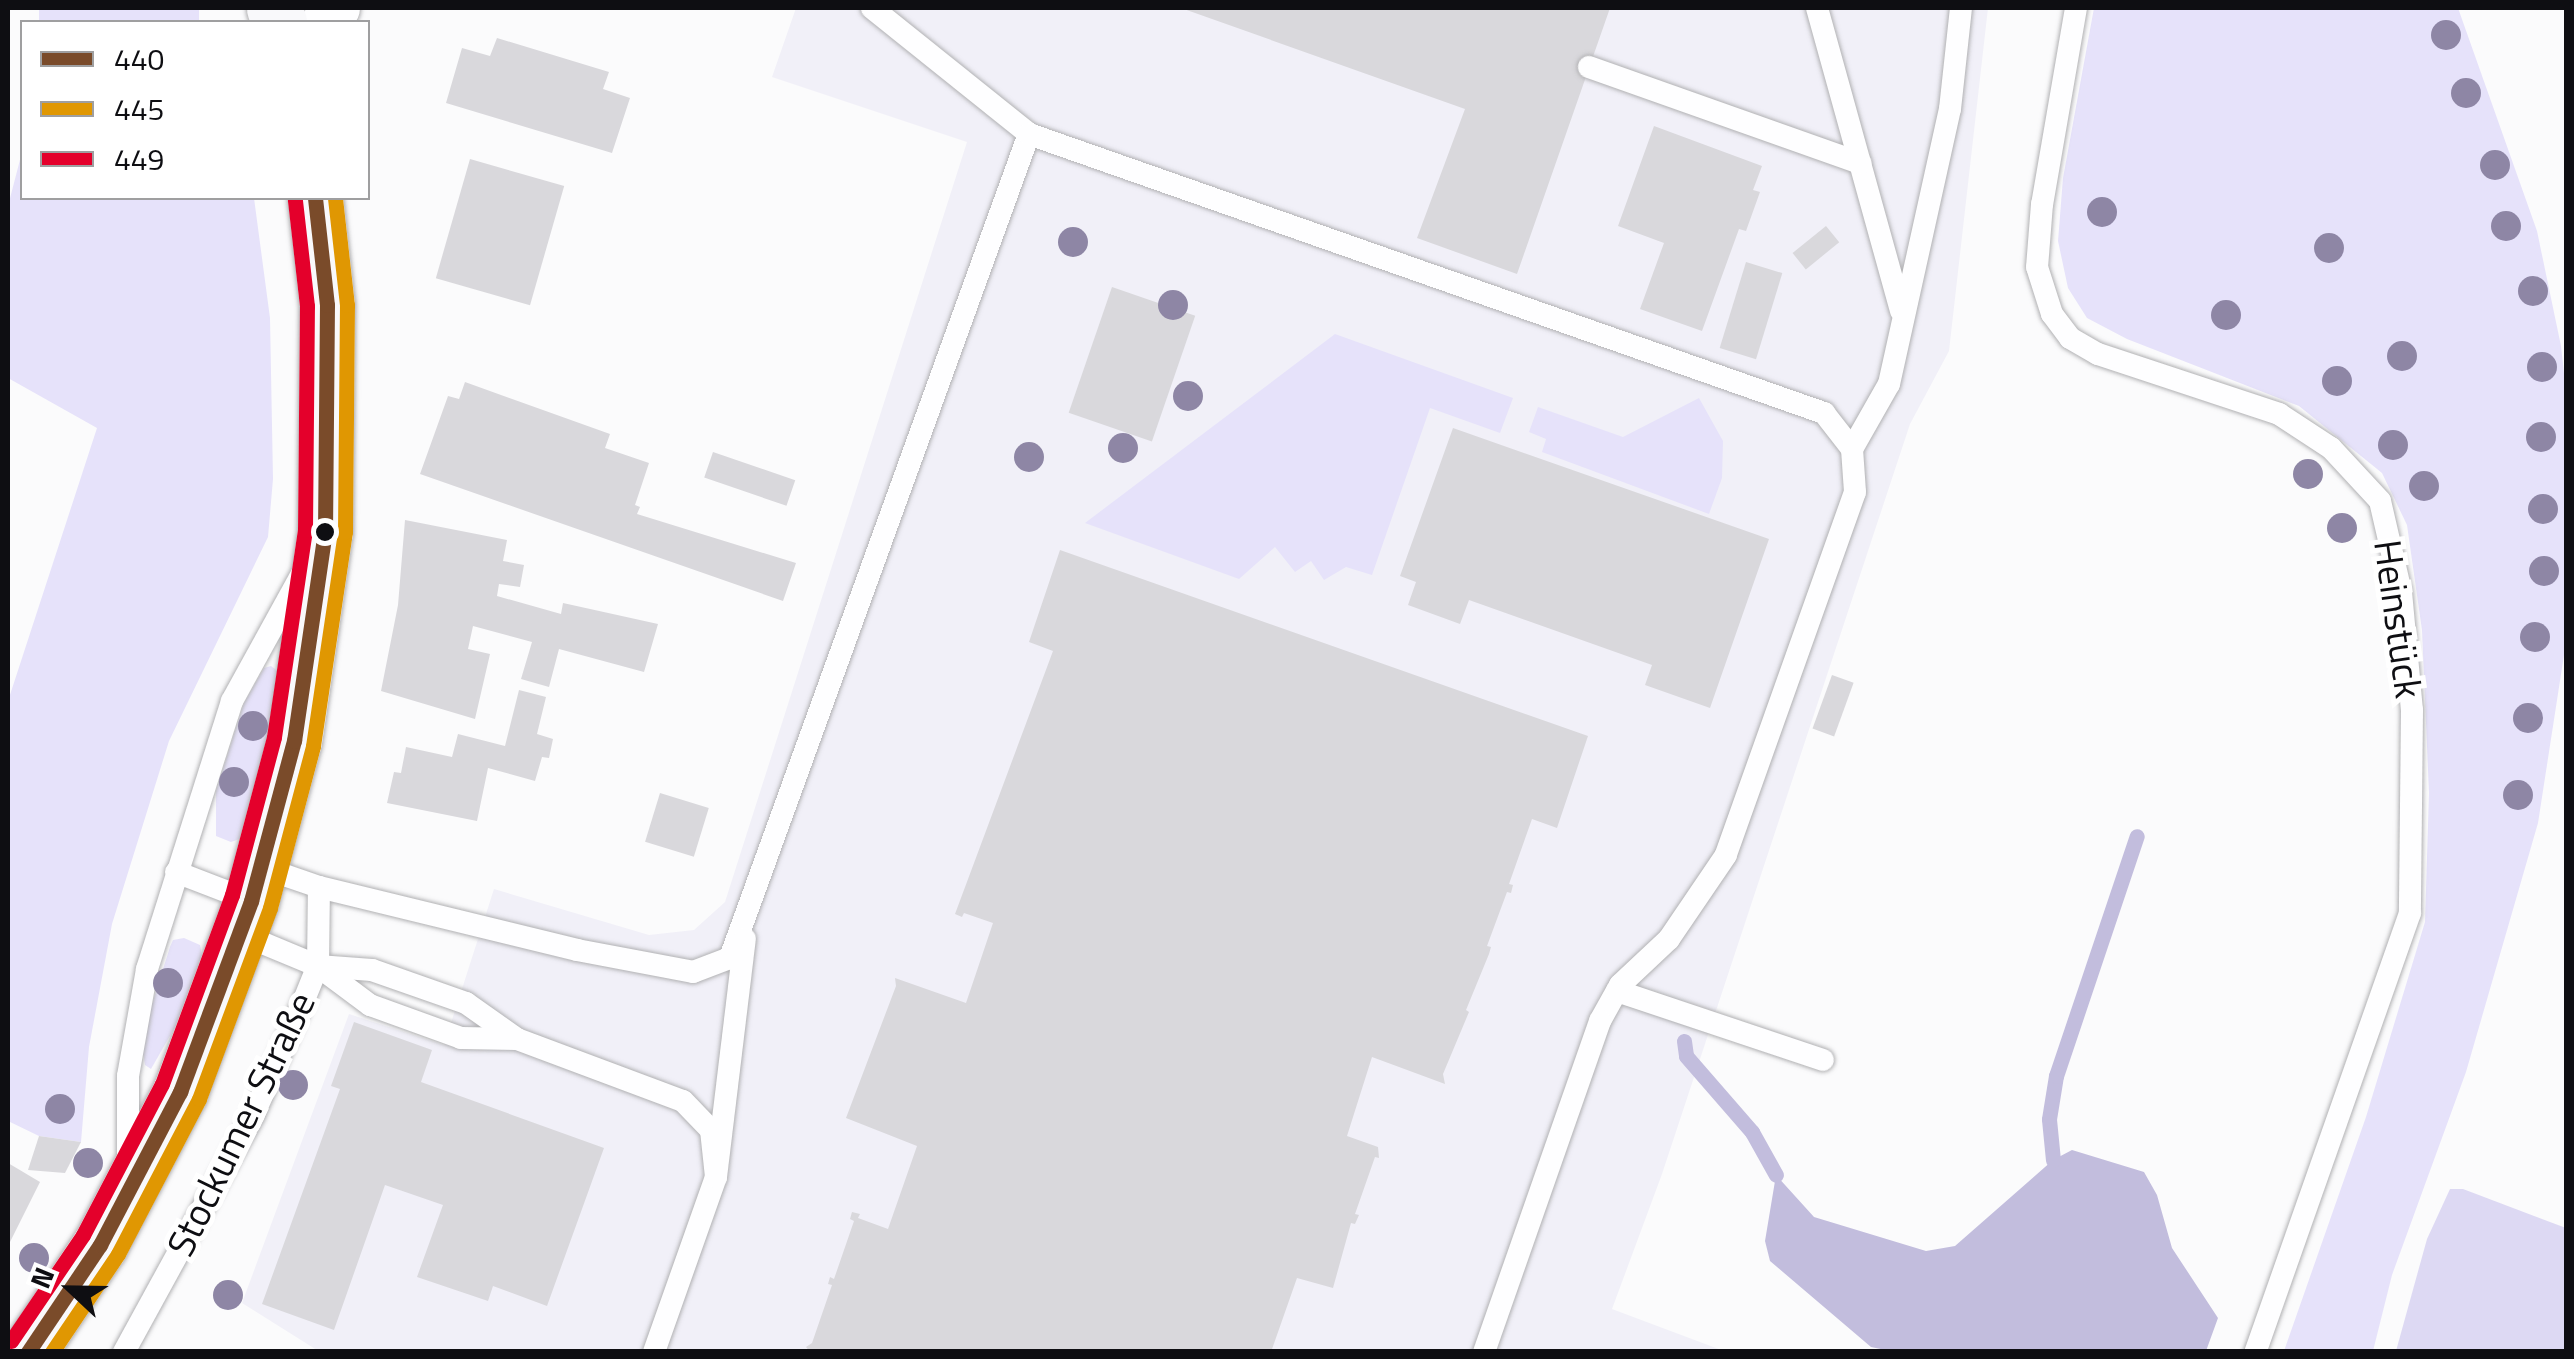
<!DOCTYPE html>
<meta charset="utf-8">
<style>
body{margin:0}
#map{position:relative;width:2574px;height:1359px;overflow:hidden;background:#fbfbfc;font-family:"Titillium Web",sans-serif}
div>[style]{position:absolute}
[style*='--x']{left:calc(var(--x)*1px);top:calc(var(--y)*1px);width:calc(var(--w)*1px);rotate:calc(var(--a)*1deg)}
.built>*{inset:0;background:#f1f0f8}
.green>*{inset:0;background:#e6e2fa;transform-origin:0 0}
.forest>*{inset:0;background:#ddd9f3}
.water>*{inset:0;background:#c2bddd}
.stream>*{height:15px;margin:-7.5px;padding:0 7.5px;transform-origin:7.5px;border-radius:7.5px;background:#c2bddd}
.building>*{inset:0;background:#d9d8dc;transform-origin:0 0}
.roads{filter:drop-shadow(0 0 2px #b1b1b3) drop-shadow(0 0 2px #b1b1b3)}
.service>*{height:22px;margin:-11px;padding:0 11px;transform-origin:11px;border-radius:11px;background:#fefeff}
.minor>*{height:48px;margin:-24px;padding:0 24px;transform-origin:24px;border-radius:24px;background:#fefeff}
.secondary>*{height:55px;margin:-27.5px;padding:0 27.5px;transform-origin:27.5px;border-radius:27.5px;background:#f9f9fb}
.bus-1>*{height:15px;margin:-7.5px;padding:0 7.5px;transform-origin:7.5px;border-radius:7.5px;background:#7a4b2a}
.bus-2>*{height:15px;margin:-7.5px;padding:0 7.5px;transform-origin:7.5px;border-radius:7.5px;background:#e09702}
.bus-3>*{height:15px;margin:-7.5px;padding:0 7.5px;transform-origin:7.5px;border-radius:7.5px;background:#e4002b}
.trees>*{width:30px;height:30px;margin:-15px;border-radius:50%;background:#8e86a5}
.dots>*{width:28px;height:28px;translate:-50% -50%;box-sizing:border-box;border:5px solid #fff;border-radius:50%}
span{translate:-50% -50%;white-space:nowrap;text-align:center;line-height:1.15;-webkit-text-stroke:10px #fff;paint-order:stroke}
.street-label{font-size:38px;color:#0e0e12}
.frame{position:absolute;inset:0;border:10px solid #0e0e12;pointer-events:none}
.legend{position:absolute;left:20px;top:20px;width:350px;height:180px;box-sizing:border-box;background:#fff;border:2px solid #9f9fa0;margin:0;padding:12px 18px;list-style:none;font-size:30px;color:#0e0e12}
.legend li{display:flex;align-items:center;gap:20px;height:50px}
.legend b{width:50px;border:2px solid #9f9fa0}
.north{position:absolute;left:20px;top:1239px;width:100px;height:100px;-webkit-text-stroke:8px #fff;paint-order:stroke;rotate:292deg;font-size:28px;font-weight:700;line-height:40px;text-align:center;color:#0e0e12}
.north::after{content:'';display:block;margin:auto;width:35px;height:45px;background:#0e0e12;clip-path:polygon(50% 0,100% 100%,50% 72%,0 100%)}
</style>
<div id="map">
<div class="built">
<div style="clip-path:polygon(796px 8px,1988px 8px,1949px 351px,1910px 424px,1662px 1174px,1612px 1309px,1724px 1351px,320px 1352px,242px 1303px,349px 1014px,444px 1045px,494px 889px,649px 935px,694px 930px,725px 902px,967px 142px,772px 77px)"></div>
</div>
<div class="green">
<div style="left:39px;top:8px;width:160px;height:15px"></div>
<div style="clip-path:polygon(2094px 8px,2458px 8px,2537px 231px,2561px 346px,2566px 392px,2566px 642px,2538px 823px,2466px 1072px,2392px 1275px,2373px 1351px,2284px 1351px,2366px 1117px,2425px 922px,2429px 793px,2422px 630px,2407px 525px,2382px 473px,2299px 406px,2127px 339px,2087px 318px,2068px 288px,2058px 241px,2063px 178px)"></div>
<div style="clip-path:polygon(22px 152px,22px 198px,254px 198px,270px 318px,273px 479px,268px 537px,169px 741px,112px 924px,89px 1047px,81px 1142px,39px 1136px,8px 1121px,8px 701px,97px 428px,8px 378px,8px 206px)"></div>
<div style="clip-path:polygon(1335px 334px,1513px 398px,1500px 433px,1430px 408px,1372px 575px,1346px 567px,1324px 580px,1311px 561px,1295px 572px,1275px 547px,1239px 579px,1085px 523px)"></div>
<div style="clip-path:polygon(1699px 398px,1723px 441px,1722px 478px,1709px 514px,1542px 452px,1546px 439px,1529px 432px,1538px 407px,1623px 437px)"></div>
<div style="clip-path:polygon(271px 666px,279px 672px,282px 685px,245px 837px,231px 842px,216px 836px,216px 791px,244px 703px,264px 668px)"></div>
<div style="clip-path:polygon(184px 938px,200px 945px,202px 956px,179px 1020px,151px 1069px,145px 1065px,143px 1052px,147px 1020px,170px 947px,173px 940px)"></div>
</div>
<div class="forest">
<div style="clip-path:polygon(2450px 1189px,2463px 1189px,2566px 1228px,2566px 1351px,2396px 1351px,2427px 1239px)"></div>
</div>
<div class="water">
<div style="clip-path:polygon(2072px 1150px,2144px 1172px,2157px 1195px,2172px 1248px,2218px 1318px,2206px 1351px,1895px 1352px,1871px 1347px,1770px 1261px,1765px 1241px,1776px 1175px,1814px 1217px,1926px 1251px,1955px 1246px,2053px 1160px)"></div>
</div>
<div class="stream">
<div style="--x:1684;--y:1041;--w:15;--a:82"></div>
<div style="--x:1686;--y:1056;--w:101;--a:49"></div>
<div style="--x:1752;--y:1132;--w:49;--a:60.8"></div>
<div style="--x:2053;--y:1160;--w:41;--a:-95.6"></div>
<div style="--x:2049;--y:1119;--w:44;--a:-80.8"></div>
<div style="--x:2056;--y:1076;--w:253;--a:-71.4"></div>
</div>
<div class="building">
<div style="clip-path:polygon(1181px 8px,1610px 8px,1517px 274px,1417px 238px,1465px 109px)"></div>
<div style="clip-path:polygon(497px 38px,609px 72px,603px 89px,630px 98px,612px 153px,446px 103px,462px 48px,490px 56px)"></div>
<div style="clip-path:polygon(1654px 126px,1762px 166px,1753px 190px,1760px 192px,1746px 231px,1739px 229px,1702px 331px,1640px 309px,1664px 243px,1618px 226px)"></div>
<div style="left:470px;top:159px;width:98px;height:124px;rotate:16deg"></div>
<div style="left:1826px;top:226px;width:21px;height:43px;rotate:51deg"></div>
<div style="left:1746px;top:262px;width:38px;height:90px;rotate:17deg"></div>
<div style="left:1112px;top:287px;width:88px;height:133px;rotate:19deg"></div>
<div style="clip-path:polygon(465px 382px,610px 434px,605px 448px,649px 463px,635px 505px,640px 507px,637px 514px,796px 563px,783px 601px,420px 474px,448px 396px,459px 399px)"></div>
<div style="clip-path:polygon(1453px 428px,1769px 539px,1710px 708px,1645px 685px,1652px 665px,1469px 600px,1460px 624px,1408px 605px,1416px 582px,1400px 576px)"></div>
<div style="left:713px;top:452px;width:87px;height:27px;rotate:19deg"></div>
<div style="clip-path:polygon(405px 520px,507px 540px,503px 561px,524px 565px,520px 587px,499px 584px,497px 596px,561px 614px,563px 603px,658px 624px,644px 672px,559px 649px,549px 687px,521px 679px,532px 642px,473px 626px,468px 649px,490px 654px,475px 719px,381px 691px,398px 605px)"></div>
<div style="clip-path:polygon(1060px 550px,1588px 736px,1557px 828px,1532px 819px,1509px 884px,1513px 885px,1511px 893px,1507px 892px,1487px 946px,1491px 947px,1489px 954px,1466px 1010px,1469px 1012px,1443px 1074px,1445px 1084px,1372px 1057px,1347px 1136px,1378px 1147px,1379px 1158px,1375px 1157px,1355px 1214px,1359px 1215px,1355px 1224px,1351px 1223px,1333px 1288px,1297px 1278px,1271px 1352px,810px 1352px,806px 1347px,812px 1343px,832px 1285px,828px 1284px,830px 1277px,834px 1279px,854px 1221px,850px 1219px,852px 1212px,860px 1214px,858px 1218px,888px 1229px,917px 1146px,846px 1118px,896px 986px,895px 978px,966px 1003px,993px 923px,964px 913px,962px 917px,955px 914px,1053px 651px,1029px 642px)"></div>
<div style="left:1832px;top:675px;width:23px;height:57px;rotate:20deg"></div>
<div style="clip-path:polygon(519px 690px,546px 697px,537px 734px,553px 739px,549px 758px,542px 757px,535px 781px,488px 768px,477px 821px,387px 803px,394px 772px,401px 773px,406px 747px,452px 757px,458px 734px,505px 746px)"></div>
<div style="left:660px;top:793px;width:51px;height:51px;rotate:17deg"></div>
<div style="clip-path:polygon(354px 1022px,432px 1050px,421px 1082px,604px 1148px,547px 1306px,493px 1286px,488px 1301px,417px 1277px,443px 1205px,385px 1185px,334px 1330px,262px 1304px,340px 1089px,331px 1086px)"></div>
<div style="clip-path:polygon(39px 1136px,81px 1142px,65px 1173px,28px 1170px)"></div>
<div style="clip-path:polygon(8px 1163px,40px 1182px,8px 1246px)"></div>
</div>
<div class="roads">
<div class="service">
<div style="--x:872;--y:8;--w:201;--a:38.7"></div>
<div style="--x:1817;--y:8;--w:314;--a:74.5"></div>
<div style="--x:2076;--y:8;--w:199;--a:99.8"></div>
<div style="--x:2042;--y:204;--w:63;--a:94.5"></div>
<div style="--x:2037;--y:267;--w:49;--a:72.3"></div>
<div style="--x:2052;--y:314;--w:30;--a:53"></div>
<div style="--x:2070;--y:338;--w:32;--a:30"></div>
<div style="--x:2098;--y:354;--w:191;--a:18.3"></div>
<div style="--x:2279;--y:414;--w:62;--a:33.2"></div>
<div style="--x:2331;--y:448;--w:72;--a:47.2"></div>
<div style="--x:2380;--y:501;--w:93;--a:77"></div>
<div style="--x:2401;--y:592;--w:119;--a:84.7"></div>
<div style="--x:2412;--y:710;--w:203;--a:90.6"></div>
<div style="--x:2410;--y:913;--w:466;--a:109.4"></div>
<div style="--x:1589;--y:67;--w:288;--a:19.5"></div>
<div style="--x:1852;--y:449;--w:75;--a:-60.4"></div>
<div style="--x:1889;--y:384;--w:282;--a:-77.5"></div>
<div style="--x:1950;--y:109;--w:102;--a:-83.8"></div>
<div style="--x:261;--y:867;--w:61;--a:19"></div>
<div style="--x:319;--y:887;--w:266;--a:13.7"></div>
<div style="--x:577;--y:950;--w:118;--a:10.7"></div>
<div style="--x:693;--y:972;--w:40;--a:-21"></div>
<div style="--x:730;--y:958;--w:877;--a:-70.06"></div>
<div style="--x:1029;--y:134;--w:843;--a:19.34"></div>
<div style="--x:1824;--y:413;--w:46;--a:52.1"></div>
<div style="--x:1852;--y:449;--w:43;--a:86"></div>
<div style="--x:1855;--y:492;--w:385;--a:109.6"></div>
<div style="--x:1726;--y:855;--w:102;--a:124.2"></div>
<div style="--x:1669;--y:939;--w:67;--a:136.8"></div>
<div style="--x:1620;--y:985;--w:41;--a:119.1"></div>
<div style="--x:1600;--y:1021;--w:351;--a:109.3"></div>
<div style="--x:176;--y:872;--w:80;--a:21.1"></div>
<div style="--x:241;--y:934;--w:83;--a:22.6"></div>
<div style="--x:318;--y:966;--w:54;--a:4.2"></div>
<div style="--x:372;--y:970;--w:100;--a:19.3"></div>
<div style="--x:466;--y:1003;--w:62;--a:35.2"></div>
<div style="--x:517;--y:1039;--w:177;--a:20.5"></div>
<div style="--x:683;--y:1101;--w:40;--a:46"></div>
<div style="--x:711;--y:1130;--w:47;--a:83.9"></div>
<div style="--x:319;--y:967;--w:64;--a:36.7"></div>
<div style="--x:370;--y:1005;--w:97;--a:19.9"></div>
<div style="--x:461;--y:1038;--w:56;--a:1"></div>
<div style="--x:1617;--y:991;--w:217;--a:18.5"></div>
<div style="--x:128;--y:1164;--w:88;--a:-90"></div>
<div style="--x:128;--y:1076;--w:109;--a:-79.9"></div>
<div style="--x:147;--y:969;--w:281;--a:-72.4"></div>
<div style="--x:232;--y:701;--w:149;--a:-61.2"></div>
<div style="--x:124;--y:1352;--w:269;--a:-61.3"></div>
<div style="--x:253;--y:1116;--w:127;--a:-66.3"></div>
<div style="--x:304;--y:1000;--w:37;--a:-68"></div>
<div style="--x:318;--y:966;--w:79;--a:-89.3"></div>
<div style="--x:654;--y:1352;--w:186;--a:-70.5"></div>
<div style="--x:716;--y:1177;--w:240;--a:-83.1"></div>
</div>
<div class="minor">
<div style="--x:326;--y:22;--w:17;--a:-54"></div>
</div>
<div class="secondary">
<div style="--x:274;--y:8;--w:15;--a:70"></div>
<div style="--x:28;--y:1352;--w:129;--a:-56.1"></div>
<div style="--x:100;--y:1245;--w:173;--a:-62.4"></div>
<div style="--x:180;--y:1092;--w:204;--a:-69.6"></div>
<div style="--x:251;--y:901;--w:166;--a:-75"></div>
<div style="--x:294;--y:741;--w:211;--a:-81.6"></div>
<div style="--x:325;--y:532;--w:227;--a:-89.5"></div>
<div style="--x:327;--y:305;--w:108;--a:-96.4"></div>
</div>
</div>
<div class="bus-1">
<div style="--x:28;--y:1352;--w:129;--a:-56.1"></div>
<div style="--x:100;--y:1245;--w:173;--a:-62.4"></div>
<div style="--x:180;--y:1092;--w:204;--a:-69.6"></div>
<div style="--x:251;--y:901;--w:166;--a:-75"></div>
<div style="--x:294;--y:741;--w:211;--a:-81.6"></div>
<div style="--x:325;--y:532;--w:227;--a:-89.5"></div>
<div style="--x:327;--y:305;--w:108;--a:-96.4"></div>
</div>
<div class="bus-2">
<div style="--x:52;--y:1352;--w:118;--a:-56"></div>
<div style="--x:118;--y:1254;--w:175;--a:-62.4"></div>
<div style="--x:199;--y:1099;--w:204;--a:-69.6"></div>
<div style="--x:270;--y:908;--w:168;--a:-75.1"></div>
<div style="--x:313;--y:746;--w:216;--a:-81.5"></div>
<div style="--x:345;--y:532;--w:227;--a:-89.5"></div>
<div style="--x:347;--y:305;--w:108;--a:-96.4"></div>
</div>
<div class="bus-3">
<div style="--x:11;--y:1341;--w:128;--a:-55.8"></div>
<div style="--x:83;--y:1235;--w:170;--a:-62.4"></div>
<div style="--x:162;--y:1084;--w:202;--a:-69.7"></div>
<div style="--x:232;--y:895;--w:163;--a:-75.1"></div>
<div style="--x:274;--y:737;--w:209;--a:-81.5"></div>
<div style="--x:305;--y:530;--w:224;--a:-89.5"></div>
<div style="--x:307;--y:306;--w:107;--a:-96.5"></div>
</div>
<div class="trees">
<div style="left:2446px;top:35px"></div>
<div style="left:2466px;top:93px"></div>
<div style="left:2495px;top:165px"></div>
<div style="left:2102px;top:212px"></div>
<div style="left:2506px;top:226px"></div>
<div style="left:1073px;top:242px"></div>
<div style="left:2329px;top:248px"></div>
<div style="left:2533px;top:291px"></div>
<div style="left:1173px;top:305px"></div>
<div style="left:2226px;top:315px"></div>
<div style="left:2402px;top:356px"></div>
<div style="left:2542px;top:367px"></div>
<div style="left:2337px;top:381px"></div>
<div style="left:1188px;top:396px"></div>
<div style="left:2541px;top:437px"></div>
<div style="left:2393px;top:445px"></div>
<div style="left:1123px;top:448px"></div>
<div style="left:1029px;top:457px"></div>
<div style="left:2308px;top:474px"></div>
<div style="left:2424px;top:486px"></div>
<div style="left:2543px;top:509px"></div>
<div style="left:2342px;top:528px"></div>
<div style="left:2544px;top:571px"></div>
<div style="left:2535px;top:637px"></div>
<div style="left:2528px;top:718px"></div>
<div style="left:253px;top:726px"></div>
<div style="left:234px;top:782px"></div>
<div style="left:2518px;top:795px"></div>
<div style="left:168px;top:983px"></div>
<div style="left:293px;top:1085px"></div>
<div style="left:60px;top:1109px"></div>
<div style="left:88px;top:1163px"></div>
<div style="left:34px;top:1258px"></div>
<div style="left:228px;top:1295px"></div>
</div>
<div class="dots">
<div style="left:325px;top:532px;background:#0e0e12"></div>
</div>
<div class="street-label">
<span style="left:2398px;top:619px;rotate:82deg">Heinstück</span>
<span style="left:241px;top:1124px;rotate:-64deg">Stockumer Straße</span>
</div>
<div class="frame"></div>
<ul class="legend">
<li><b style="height:12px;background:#7a4b2a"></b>440</li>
<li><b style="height:12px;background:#e09702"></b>445</li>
<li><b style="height:12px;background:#e4002b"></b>449</li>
</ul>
<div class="north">N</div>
</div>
